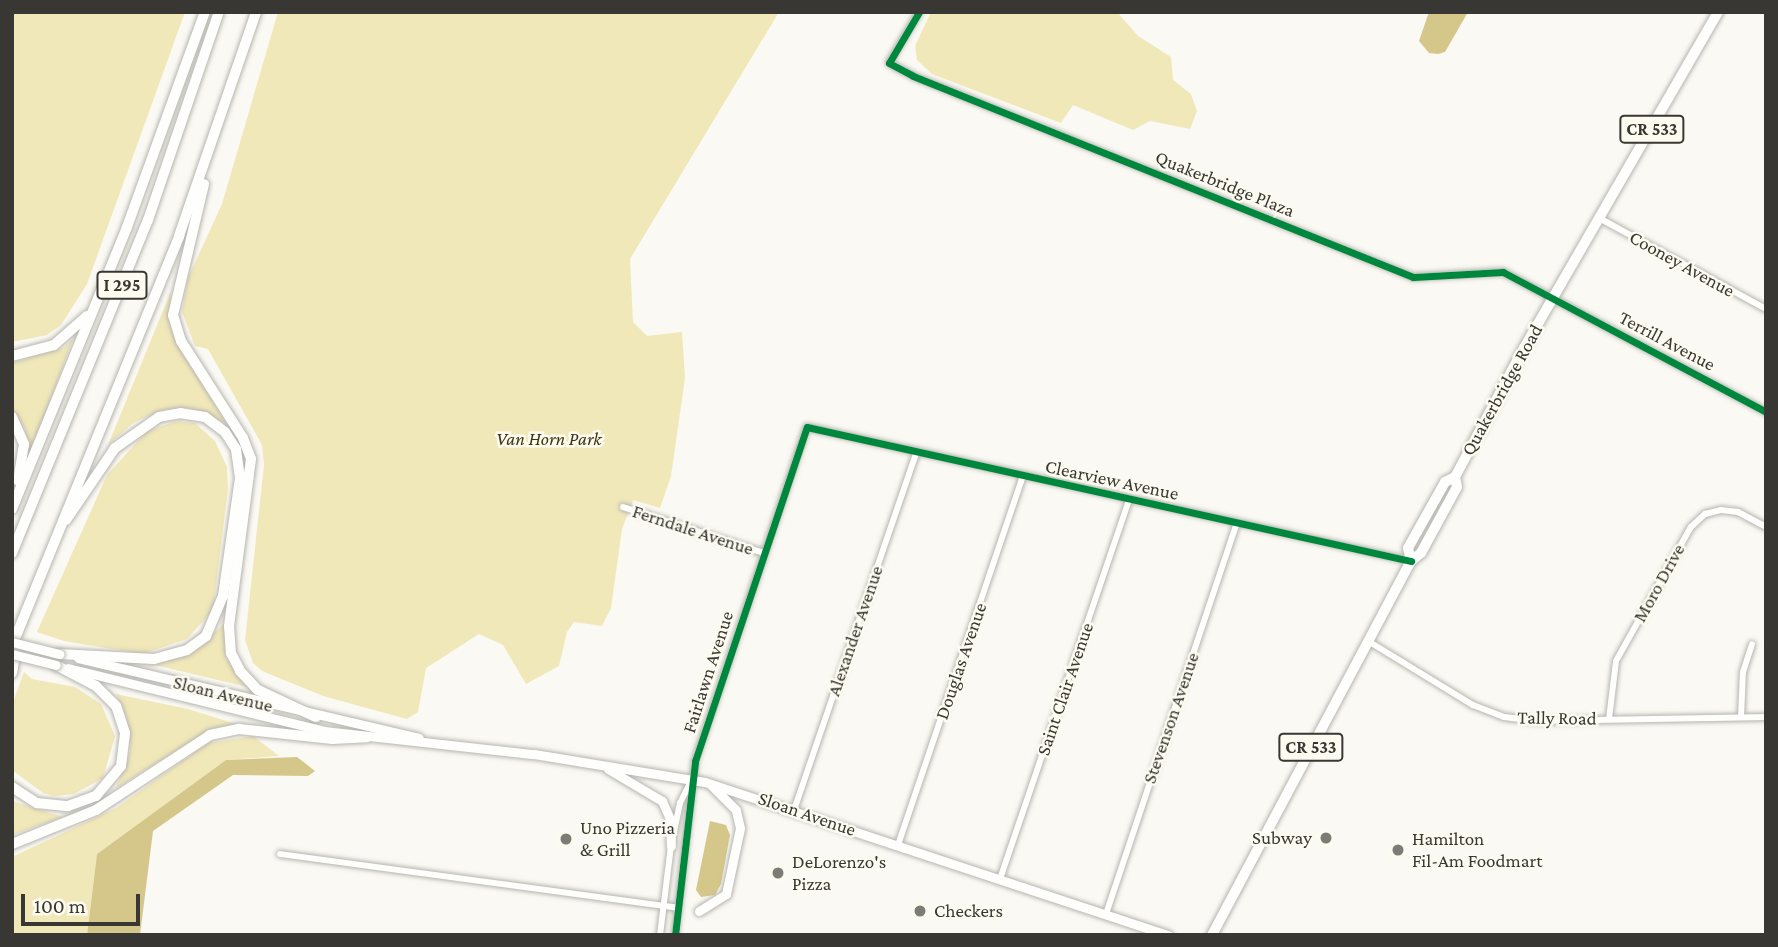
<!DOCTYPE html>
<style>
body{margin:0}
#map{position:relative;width:1778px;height:947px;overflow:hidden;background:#faf9f3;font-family:"Crimson Pro",serif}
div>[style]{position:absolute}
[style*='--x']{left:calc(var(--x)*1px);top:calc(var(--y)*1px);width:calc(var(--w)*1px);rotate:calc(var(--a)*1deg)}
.green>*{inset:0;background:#f1e8b9}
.water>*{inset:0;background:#d4c789}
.roads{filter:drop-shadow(0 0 2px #b6b5b0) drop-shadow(0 0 2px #b6b5b0)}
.street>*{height:6px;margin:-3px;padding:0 3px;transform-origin:3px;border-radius:3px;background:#fefefd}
.secondary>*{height:9px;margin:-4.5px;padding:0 4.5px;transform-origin:4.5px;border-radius:4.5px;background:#fefefd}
.primary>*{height:10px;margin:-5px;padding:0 5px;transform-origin:5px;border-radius:5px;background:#fefefd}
.highway>*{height:10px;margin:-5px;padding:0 5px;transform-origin:5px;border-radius:5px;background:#fefefd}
.bridges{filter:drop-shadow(0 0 2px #b6b5b0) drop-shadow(0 0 2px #b6b5b0)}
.secondary-bridge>*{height:9px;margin:-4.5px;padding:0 4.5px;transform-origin:4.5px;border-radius:4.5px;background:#fefefd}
.cycleway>*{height:7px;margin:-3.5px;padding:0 3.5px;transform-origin:3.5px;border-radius:3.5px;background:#00873e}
.dots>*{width:19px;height:19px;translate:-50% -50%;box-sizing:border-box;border:4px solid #fdfbf0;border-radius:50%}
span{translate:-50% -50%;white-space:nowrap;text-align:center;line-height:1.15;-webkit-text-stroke:5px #fdfbf0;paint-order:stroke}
.shield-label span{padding:2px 5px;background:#fdfbf0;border:2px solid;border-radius:5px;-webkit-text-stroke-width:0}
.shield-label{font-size:18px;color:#383733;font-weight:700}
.street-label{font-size:19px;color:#383733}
.park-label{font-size:19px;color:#3d350f;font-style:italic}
.poi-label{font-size:19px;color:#383733}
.left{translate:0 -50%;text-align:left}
.right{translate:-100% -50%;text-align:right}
.frame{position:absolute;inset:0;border:14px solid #383733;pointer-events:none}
.scale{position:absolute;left:21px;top:894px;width:119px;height:32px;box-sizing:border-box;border:4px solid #383733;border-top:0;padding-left:9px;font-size:21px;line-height:24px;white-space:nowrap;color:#383733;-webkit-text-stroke:5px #fdfbf0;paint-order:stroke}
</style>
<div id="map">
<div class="green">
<div style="clip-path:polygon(12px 12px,185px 12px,87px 284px,61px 325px,47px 335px,12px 342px)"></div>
<div style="clip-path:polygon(278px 12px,779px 12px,630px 259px,633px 322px,647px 336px,682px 332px,685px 378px,671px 476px,660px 508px,633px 500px,622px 529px,611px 608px,602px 626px,574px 622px,567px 632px,559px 666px,526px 684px,503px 645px,479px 634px,426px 668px,418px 712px,407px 719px,323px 696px,262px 671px,253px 663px,245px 640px,264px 465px,262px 445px,208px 349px,195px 346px,182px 312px,188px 278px,222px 204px)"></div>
<div style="clip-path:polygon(931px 12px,1117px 12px,1138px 36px,1171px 57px,1173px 80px,1191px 94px,1197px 111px,1190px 129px,1150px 121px,1133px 130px,1073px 105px,1061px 123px,932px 74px,917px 60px,915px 46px)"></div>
<div style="clip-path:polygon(171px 291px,170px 324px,176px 341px,226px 423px,188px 408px,162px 410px,133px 423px,108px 445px)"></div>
<div style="clip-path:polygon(73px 339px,29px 458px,25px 429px,12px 411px,12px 363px,63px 348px)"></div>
<div style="clip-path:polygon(176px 421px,195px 423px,215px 441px,227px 467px,228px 489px,213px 610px,187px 639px,143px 654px,64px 641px,37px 632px,107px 475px,147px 431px)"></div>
<div style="clip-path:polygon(225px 623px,226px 658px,247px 687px,155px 665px,191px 653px)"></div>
<div style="clip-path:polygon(24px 672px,32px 679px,75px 687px,101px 704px,115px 736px,103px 778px,74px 794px,54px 796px,43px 793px,12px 770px,12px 705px)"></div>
<div style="clip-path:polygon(116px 694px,188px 709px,239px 725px,213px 728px,116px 788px,130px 751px,127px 719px)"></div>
<div style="clip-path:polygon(253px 736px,279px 756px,226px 760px,97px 854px,87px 935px,12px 935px,12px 857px,116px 808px,208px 743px)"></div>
<div style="clip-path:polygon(12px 801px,63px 817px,12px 835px)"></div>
</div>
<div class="water">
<div style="clip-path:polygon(1429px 12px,1468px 12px,1445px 52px,1438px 54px,1429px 53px,1419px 41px)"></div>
<div style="clip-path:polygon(297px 757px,315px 771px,308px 776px,233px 775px,153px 831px,140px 935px,87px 935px,97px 854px,226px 760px)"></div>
<div style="clip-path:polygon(710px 821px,726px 825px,730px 835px,721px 884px,715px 895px,701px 897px,696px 890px)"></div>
</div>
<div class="roads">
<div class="street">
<div style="--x:919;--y:12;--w:59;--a:120.5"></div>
<div style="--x:889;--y:63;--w:27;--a:28"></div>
<div style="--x:913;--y:76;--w:539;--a:21.9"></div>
<div style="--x:1413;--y:277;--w:90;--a:-3.2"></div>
<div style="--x:1503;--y:272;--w:298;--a:28"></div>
<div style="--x:1599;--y:218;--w:190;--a:28.6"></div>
<div style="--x:623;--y:507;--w:148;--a:18.1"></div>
<div style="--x:1368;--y:641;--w:123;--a:31.4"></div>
<div style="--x:1473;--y:705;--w:33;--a:21"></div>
<div style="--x:1504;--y:717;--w:35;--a:7"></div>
<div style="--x:1539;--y:721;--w:227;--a:-1"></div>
<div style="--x:1741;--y:717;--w:45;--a:-87.5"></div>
<div style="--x:1743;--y:672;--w:29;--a:-72"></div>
<div style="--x:1609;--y:719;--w:58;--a:-83.1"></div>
<div style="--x:1616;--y:661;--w:154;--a:-60.8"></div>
<div style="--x:1691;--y:527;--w:19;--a:-43"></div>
<div style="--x:1705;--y:514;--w:16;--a:-14"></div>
<div style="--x:1721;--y:510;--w:17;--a:7"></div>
<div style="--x:1738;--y:512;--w:32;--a:28"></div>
<div style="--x:794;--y:810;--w:377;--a:-71.1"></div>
<div style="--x:898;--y:845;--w:390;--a:-71.3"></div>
<div style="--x:280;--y:854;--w:402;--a:7.7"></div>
<div style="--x:1000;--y:879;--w:401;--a:-71.2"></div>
<div style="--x:1106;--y:914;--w:412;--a:-71.5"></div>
<div style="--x:660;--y:935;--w:90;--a:-83"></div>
<div style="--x:671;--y:846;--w:44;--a:-78.2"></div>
<div style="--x:680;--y:803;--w:25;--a:-63"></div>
<div style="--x:675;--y:935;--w:175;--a:-83.4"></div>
<div style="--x:695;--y:761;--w:352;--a:-71.5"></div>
<div style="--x:807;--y:427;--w:619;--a:12.51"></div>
</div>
<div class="secondary">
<div style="--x:78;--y:658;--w:350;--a:13.2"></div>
<div style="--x:68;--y:668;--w:264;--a:13.8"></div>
<div style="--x:324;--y:731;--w:211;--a:6.3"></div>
<div style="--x:534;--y:754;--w:173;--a:9.3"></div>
<div style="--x:705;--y:782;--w:488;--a:18.3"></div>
<div style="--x:608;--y:769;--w:63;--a:30.7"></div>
<div style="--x:662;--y:801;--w:20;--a:66"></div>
<div style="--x:670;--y:819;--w:27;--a:88"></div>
<div style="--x:699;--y:911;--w:32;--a:-32"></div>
<div style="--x:726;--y:894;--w:67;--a:-78"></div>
<div style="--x:740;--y:828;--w:18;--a:-103"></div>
<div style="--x:736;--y:810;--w:37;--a:-135"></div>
</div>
<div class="primary">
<div style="--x:1411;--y:561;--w:13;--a:-103"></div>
<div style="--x:1408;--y:548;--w:76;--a:-60.7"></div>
<div style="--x:1445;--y:482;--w:11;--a:-27"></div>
<div style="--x:1212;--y:935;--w:424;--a:-62"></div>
<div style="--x:1411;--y:561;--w:13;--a:-39"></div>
<div style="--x:1421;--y:553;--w:75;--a:-61.4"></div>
<div style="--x:1457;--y:487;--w:10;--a:-101"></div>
<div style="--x:1455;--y:477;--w:146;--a:-61.9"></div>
<div style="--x:1524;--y:348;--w:388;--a:-60"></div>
</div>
<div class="highway">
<div style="--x:204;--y:184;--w:135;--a:103.3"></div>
<div style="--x:173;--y:315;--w:27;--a:73"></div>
<div style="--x:181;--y:341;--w:115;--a:57.4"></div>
<div style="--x:243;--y:438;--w:22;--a:69"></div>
<div style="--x:251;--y:459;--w:168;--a:97.5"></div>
<div style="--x:229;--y:626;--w:27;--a:86"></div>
<div style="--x:231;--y:653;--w:20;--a:63"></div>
<div style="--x:240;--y:671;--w:26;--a:47"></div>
<div style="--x:258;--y:690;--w:64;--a:25"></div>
<div style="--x:12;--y:356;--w:43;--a:-14.7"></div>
<div style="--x:54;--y:345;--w:44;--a:-41.3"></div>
<div style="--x:12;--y:417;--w:30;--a:66"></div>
<div style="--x:24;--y:444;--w:37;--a:99"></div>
<div style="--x:12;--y:509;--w:305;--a:-67.8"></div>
<div style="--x:127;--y:227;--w:229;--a:-70.1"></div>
<div style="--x:12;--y:553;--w:360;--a:-67.8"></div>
<div style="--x:148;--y:220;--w:220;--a:-71.2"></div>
<div style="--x:12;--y:646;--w:443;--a:-67.8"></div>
<div style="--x:179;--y:236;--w:237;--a:-71"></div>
<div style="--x:59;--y:654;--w:95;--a:3"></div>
<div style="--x:154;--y:659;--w:34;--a:-15"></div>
<div style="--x:187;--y:650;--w:24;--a:-36"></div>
<div style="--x:206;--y:636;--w:43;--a:-67"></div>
<div style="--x:223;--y:596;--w:119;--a:-81.8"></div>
<div style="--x:240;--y:478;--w:29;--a:-98"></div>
<div style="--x:236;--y:449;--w:20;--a:-123"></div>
<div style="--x:225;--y:432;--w:25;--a:-143"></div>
<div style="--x:205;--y:417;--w:24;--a:-171"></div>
<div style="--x:181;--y:413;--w:22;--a:170"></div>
<div style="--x:159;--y:417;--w:54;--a:144.8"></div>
<div style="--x:115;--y:448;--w:87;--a:124.2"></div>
<div style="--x:12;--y:673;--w:27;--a:-80"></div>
<div style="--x:12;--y:787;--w:30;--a:33"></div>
<div style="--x:37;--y:803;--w:31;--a:6"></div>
<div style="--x:68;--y:806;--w:30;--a:-20"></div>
<div style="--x:96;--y:796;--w:39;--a:-50"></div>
<div style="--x:121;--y:766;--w:33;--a:-83"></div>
<div style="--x:125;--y:733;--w:28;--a:-108"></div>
<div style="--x:116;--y:706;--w:28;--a:-135"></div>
<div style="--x:96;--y:686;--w:45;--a:-152.3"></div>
<div style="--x:12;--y:844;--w:91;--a:-22"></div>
<div style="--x:96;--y:810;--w:136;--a:-33.3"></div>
<div style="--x:210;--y:735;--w:30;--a:-12"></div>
<div style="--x:239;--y:729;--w:94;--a:6.1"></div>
<div style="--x:332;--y:739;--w:35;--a:-3"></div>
</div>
</div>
<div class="bridges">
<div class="secondary-bridge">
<div style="--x:12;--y:642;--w:49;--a:14.3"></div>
<div style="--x:12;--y:654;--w:45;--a:14"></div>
</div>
</div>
<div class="cycleway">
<div style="--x:919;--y:12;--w:59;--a:120.5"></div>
<div style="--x:889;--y:63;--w:27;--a:28"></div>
<div style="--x:913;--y:76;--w:539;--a:21.9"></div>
<div style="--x:1413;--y:277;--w:90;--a:-3.2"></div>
<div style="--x:1503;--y:272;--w:298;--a:28"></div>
<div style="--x:675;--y:935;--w:175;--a:-83.4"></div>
<div style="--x:695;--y:761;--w:352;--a:-71.5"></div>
<div style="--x:807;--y:427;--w:619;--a:12.51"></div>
</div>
<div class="dots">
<div style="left:1326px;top:838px;background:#7c7b76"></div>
<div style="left:566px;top:839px;background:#7c7b76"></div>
<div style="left:1398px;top:850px;background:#7c7b76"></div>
<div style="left:778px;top:873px;background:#7c7b76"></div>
<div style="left:920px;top:911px;background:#7c7b76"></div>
</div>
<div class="shield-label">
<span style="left:1652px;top:129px">CR 533</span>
<span style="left:122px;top:285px">I 295</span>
<span style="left:1311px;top:747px">CR 533</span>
</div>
<div class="street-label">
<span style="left:1225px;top:184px;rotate:22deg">Quakerbridge Plaza</span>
<span style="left:1682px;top:264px;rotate:29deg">Cooney Avenue</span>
<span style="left:1667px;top:341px;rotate:28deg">Terrill Avenue</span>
<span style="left:1502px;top:390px;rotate:-61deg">Quakerbridge Road</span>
<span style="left:1112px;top:480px;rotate:12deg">Clearview Avenue</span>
<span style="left:693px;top:530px;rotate:18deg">Ferndale Avenue</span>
<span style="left:1659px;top:583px;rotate:-61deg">Moro Drive</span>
<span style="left:855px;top:631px;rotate:-71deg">Alexander Avenue</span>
<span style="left:961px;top:661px;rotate:-71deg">Douglas Avenue</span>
<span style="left:708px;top:672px;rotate:-72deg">Fairlawn Avenue</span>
<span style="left:1065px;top:689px;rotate:-71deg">Saint Clair Avenue</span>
<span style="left:223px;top:694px;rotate:14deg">Sloan Avenue</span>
<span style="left:1171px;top:718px;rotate:-71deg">Stevenson Avenue</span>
<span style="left:1557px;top:718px;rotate:1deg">Tally Road</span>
<span style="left:807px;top:814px;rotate:19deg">Sloan Avenue</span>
</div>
<div class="park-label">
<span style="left:549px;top:439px">Van Horn Park</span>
</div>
<div class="poi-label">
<span class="left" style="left:580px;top:839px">Uno Pizzeria<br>&amp; Grill</span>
<span class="right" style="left:1312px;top:838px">Subway</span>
<span class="left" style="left:1412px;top:850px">Hamilton<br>Fil-Am Foodmart</span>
<span class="left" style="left:792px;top:873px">DeLorenzo's<br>Pizza</span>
<span class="left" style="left:934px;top:911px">Checkers</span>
</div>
<div class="frame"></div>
<div class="scale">100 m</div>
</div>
